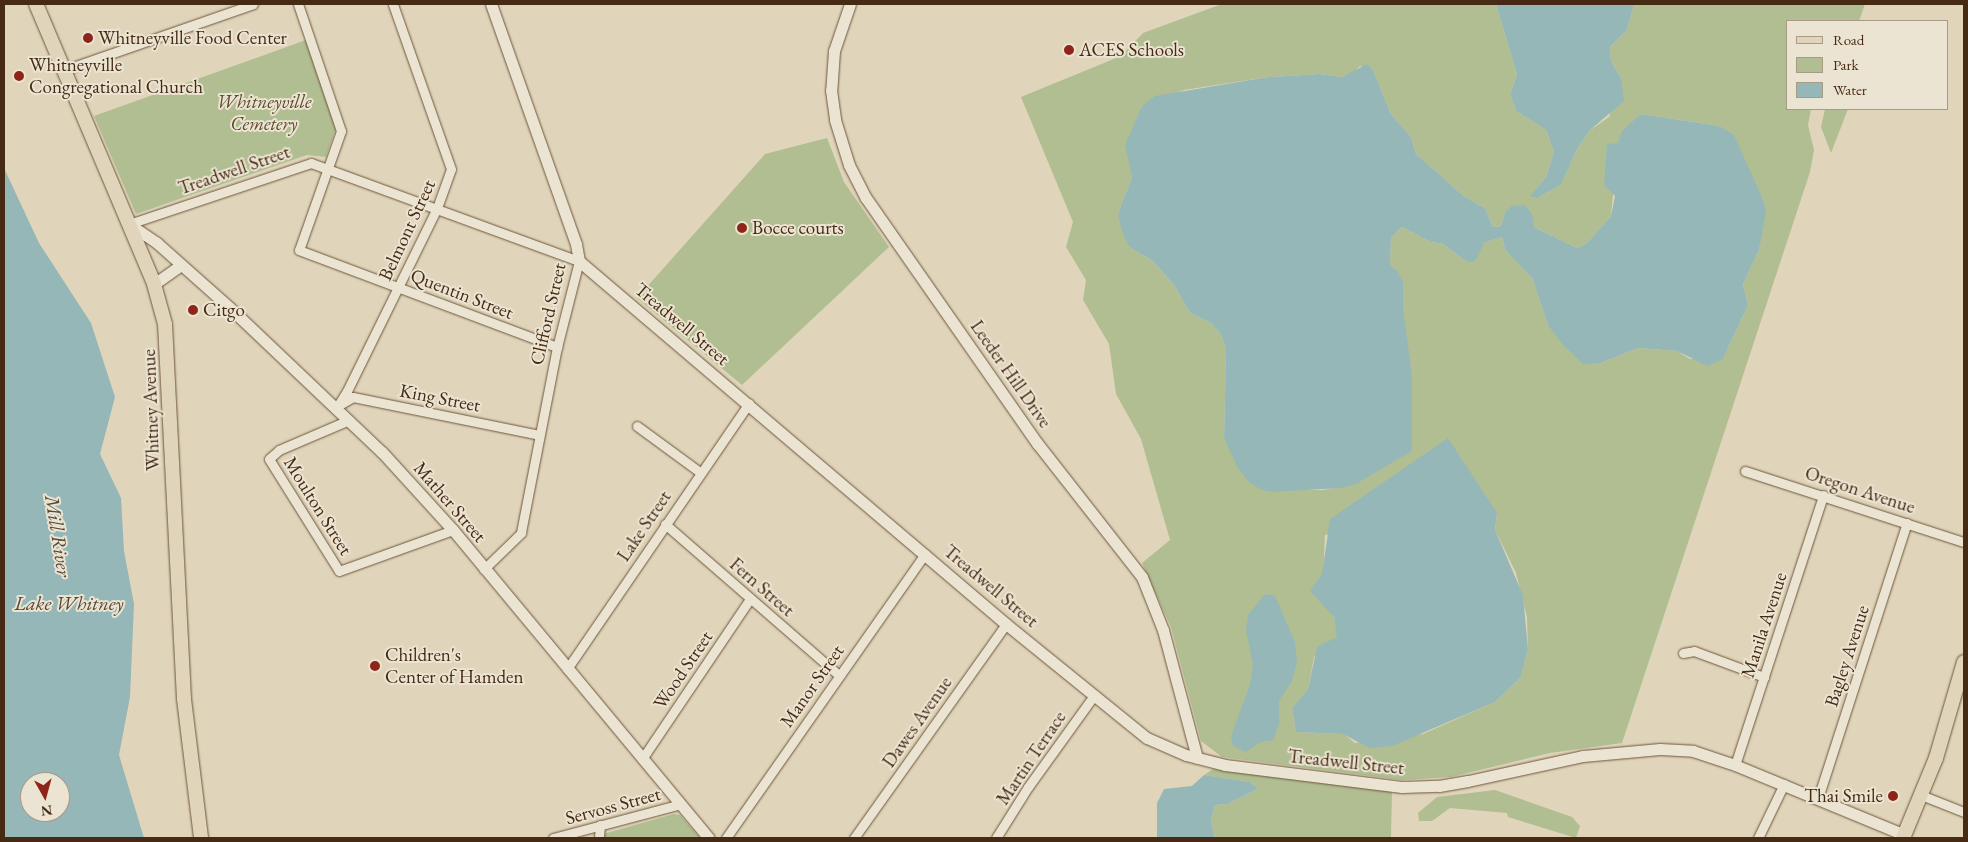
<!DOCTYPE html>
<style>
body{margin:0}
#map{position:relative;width:1968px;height:842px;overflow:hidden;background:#e0d5ba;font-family:"EB Garamond",serif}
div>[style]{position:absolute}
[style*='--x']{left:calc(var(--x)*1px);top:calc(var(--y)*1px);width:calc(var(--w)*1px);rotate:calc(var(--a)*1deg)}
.green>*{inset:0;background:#b0be91}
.water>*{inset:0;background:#96b7b8}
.roads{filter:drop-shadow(0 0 1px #6d553d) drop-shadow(0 0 1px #6d553d)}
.minor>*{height:9px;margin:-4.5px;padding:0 4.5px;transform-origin:4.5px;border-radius:4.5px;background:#ebe4d2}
.tertiary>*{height:11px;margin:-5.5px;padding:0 5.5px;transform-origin:5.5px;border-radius:5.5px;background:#ebe4d2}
.primary>*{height:14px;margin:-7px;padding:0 7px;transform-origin:7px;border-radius:7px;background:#e0d5ba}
.dots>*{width:14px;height:14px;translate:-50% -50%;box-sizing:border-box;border:2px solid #ebe4d2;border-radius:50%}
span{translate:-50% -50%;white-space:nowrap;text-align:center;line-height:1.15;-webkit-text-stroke:4px #ebe4d2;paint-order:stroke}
.poi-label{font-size:19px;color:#472a13}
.left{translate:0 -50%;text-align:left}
.right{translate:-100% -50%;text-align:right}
.park-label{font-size:19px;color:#5c482c;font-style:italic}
.street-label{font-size:19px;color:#472a13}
.water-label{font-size:20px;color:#574634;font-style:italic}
.frame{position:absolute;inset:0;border:5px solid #472a13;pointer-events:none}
.legend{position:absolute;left:1786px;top:20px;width:162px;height:90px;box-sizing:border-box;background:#ebe4d2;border:1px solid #a99a86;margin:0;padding:6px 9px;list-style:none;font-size:15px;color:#472a13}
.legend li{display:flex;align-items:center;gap:10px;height:25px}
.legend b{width:25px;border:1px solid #a99a86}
.north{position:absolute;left:20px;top:772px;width:50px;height:50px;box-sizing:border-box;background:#ebe4d2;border:1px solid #a99a86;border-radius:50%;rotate:173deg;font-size:14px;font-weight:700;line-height:20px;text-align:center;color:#472a13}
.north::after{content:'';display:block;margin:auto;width:18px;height:22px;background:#8f2418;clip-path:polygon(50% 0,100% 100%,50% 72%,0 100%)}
</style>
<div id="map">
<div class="green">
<div style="clip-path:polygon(evenodd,1222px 4px,1496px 4px,1517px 75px,1510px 94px,1516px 111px,1546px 130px,1554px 152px,1546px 177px,1531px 195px,1537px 198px,1561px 185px,1576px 151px,1589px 131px,1609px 117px,1621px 78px,1611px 61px,1610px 47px,1627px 30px,1634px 4px,1865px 4px,1859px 21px,1787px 21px,1787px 109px,1811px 109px,1808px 125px,1814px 150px,1810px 172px,1622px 743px,1550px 753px,1451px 777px,1402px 780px,1222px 757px,1201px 741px,1171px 627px,1142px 563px,1170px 540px,1141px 439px,1116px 394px,1109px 344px,1083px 300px,1086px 280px,1066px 247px,1073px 222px,1021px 97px,1121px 56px,1143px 33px,1222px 4px,1360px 66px,1374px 72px,1391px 114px,1411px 137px,1416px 154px,1465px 197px,1485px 208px,1493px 227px,1501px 226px,1505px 212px,1531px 221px,1534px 227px,1577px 248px,1587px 243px,1611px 216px,1618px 143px,1641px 114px,1719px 126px,1745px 163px,1764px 202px,1759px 250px,1743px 284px,1748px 305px,1723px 359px,1690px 359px,1677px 351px,1638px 348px,1601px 363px,1548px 325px,1532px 278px,1505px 250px,1502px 237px,1484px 243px,1467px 262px,1443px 244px,1431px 242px,1402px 227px,1391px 238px,1390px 266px,1403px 281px,1403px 307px,1354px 485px,1322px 490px,1262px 490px,1224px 438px,1226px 348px,1220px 333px,1211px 323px,1190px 313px,1174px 285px,1153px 261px,1129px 247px,1118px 213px,1132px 177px,1139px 116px,1142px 106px,1184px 90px,1268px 77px,1320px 74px,1342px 77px,1352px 74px,1360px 66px,1222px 4px,1497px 513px,1495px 530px,1516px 573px,1527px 617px,1528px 649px,1521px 677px,1495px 702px,1423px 734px,1355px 743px,1344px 734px,1296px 732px,1292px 708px,1308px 689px,1314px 657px,1338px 637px,1334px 617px,1322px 600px,1325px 535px,1497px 513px)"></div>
<div style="clip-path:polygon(306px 40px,336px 128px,326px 157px,307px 155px,136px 214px,94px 116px)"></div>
<div style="clip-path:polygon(1825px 109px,1848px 109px,1831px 153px,1821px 127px)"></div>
<div style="clip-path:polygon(827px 138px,844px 182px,889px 247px,742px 385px,637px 298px,765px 154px)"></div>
<div style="clip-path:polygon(1213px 769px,1392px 791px,1391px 838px,1215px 838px,1211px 821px,1215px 805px,1228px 804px,1258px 789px,1250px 782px,1204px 775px)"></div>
<div style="clip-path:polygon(1495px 790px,1572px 817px,1580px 826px,1576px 838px,1508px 817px,1507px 813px,1450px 808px,1432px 821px,1419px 821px,1418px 813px,1437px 797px)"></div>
<div style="clip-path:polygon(674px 814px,680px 815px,700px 838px,603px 838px,603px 834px)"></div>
</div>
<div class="water">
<div style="clip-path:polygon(1496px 4px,1634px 4px,1627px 30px,1610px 47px,1611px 61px,1621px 78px,1624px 101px,1589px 131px,1576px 151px,1561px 185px,1537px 198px,1530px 196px,1546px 177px,1554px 152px,1546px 130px,1516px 111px,1510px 94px,1517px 75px)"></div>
<div style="clip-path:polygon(1367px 64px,1374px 72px,1391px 114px,1411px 137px,1416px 154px,1465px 197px,1485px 208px,1493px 227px,1501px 226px,1505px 212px,1512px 206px,1525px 205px,1532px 214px,1534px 227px,1577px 248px,1587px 243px,1611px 216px,1615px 196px,1604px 185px,1607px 144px,1618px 143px,1622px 131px,1641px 114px,1719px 126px,1734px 135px,1764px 202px,1766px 212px,1759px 250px,1743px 284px,1748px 305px,1723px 359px,1707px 366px,1677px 351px,1638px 348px,1601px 363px,1583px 364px,1563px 345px,1548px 325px,1532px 278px,1505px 250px,1502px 237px,1484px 243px,1475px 261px,1467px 262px,1443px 244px,1431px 242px,1402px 227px,1391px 238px,1390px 265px,1397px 271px,1403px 281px,1403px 307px,1412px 376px,1412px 451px,1354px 485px,1340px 488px,1273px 492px,1262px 490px,1249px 482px,1238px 468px,1224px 438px,1226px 348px,1220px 333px,1211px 323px,1190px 313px,1174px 285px,1153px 261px,1129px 247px,1121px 228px,1118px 213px,1132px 177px,1125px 145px,1142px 106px,1155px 96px,1268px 77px,1320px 74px,1342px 77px)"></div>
<div style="clip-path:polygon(evenodd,4px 168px,39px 243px,91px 323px,115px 397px,100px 454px,121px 498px,124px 551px,134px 604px,130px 697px,119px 755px,144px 838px,4px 838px,4px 168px,30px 782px,60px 782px,60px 812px,30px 812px,30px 782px)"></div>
<div style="clip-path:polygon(1448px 438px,1497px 513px,1495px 530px,1523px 595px,1528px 649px,1521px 677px,1495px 702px,1392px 746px,1369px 748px,1343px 734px,1296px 732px,1292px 708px,1308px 689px,1317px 647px,1337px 637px,1334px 617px,1310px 591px,1322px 574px,1330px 519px)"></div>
<div style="clip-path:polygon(1265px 594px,1275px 596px,1295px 642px,1297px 662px,1292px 681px,1279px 701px,1279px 724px,1273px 740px,1260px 742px,1246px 752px,1233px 746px,1231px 736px,1250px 685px,1253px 665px,1246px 630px,1248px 615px)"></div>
<div style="clip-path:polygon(1204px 775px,1250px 782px,1258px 789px,1228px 804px,1215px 805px,1211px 821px,1215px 838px,1157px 838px,1157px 803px,1164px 789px,1192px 786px)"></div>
</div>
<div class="roads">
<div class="minor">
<div style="--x:298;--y:4;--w:134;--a:71.3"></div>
<div style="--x:341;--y:131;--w:126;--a:109.4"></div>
<div style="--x:299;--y:250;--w:276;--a:20.6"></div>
<div style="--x:64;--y:70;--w:200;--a:-19.2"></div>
<div style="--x:129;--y:224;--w:192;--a:-18.5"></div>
<div style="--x:311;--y:163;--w:285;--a:20.1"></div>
<div style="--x:579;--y:261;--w:89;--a:104.3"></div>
<div style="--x:557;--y:347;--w:189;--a:101"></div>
<div style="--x:521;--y:533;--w:52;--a:135.8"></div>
<div style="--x:339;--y:405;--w:16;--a:-30"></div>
<div style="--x:353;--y:397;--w:190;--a:11.5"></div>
<div style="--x:337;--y:407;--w:19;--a:-58"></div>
<div style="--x:347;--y:391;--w:204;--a:-63.8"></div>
<div style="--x:437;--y:208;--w:41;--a:-70.3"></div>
<div style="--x:451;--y:169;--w:175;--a:-109.4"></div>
<div style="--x:349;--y:420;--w:76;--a:156.8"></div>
<div style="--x:279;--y:450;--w:13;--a:138"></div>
<div style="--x:269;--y:459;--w:132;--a:58"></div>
<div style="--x:339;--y:571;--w:121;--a:-19.8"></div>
<div style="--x:637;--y:426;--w:79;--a:36.3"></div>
<div style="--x:1745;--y:471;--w:230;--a:18"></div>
<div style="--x:665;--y:524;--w:230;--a:41"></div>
<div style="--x:1683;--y:653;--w:11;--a:-10"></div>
<div style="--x:1694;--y:651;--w:75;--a:20.4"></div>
<div style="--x:567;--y:669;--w:322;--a:-55.6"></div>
<div style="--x:642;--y:759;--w:193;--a:-56"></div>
<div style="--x:1735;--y:765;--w:284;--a:-71.9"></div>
<div style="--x:1921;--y:795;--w:46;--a:21.6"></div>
<div style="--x:1818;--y:798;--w:289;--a:-72.1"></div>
<div style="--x:553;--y:838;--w:132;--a:-14.9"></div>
<div style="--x:599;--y:838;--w:13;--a:-86"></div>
<div style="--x:726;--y:838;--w:347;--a:-55"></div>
<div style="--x:854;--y:838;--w:262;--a:-54.6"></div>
<div style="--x:996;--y:838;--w:60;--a:-57.9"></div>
<div style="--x:1028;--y:787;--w:111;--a:-54.2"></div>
<div style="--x:1758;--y:838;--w:60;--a:-64.3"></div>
</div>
<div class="tertiary">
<div style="--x:491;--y:4;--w:255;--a:70.5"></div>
<div style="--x:576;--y:244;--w:17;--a:80"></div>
<div style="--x:579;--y:261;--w:560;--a:40.37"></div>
<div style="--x:1006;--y:624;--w:181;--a:39"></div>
<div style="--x:1147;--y:738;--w:43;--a:23.6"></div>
<div style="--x:1186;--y:755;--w:40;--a:14.4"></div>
<div style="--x:1225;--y:765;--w:178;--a:7.1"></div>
<div style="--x:1402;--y:787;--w:37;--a:-2"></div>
<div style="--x:1439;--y:786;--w:29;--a:-10"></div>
<div style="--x:1468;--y:781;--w:118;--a:-12.3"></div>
<div style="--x:1583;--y:756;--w:77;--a:-5.2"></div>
<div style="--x:1660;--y:749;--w:33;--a:3"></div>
<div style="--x:1693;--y:751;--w:44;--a:18.4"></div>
<div style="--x:1735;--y:765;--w:184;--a:22.4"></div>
<div style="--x:850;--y:4;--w:50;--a:108.8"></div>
<div style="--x:834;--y:51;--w:39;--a:94"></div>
<div style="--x:831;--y:90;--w:30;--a:82"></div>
<div style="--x:835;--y:120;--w:47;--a:72.7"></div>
<div style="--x:849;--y:165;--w:37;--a:63"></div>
<div style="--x:866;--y:198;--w:299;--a:55.1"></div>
<div style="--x:1037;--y:443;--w:170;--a:51.9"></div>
<div style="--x:1142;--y:577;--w:57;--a:68.4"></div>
<div style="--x:1163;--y:630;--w:132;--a:75.1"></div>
<div style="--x:129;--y:224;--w:34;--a:34"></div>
<div style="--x:157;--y:243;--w:98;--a:41.7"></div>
<div style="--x:230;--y:308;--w:209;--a:43.5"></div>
<div style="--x:382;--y:452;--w:105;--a:47.7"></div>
<div style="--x:453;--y:530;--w:400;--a:50.3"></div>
<div style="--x:154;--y:284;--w:33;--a:-35"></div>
</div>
<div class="primary">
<div style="--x:36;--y:4;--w:304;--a:67.1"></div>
<div style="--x:154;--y:284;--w:41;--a:74.6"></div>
<div style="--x:165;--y:324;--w:375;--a:87.1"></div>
<div style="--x:184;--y:699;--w:140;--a:83"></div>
<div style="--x:1903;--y:838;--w:87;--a:-67.6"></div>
<div style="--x:1936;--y:758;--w:100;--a:-73.7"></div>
</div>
</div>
<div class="dots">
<div style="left:88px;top:38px;background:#8f2418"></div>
<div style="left:1069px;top:50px;background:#8f2418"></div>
<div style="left:19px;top:76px;background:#8f2418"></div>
<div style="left:742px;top:228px;background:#8f2418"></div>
<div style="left:193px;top:310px;background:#8f2418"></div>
<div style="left:375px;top:666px;background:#8f2418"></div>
<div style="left:1893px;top:796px;background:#8f2418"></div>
</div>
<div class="poi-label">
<span class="left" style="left:98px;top:38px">Whitneyville Food Center</span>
<span class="left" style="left:1079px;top:50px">ACES Schools</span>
<span class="left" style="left:29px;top:76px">Whitneyville<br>Congregational Church</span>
<span class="left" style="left:752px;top:228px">Bocce courts</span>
<span class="left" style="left:203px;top:310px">Citgo</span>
<span class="left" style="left:385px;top:666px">Children's<br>Center of Hamden</span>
<span class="right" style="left:1883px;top:796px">Thai Smile</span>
</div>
<div class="park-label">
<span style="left:264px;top:113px">Whitneyville<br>Cemetery</span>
</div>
<div class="street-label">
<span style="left:234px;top:170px;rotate:-19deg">Treadwell Street</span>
<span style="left:407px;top:230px;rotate:-65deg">Belmont Street</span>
<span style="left:462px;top:294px;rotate:21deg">Quentin Street</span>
<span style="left:548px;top:314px;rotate:-77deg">Clifford Street</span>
<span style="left:682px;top:324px;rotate:40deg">Treadwell Street</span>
<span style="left:1011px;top:374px;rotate:55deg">Leeder Hill Drive</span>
<span style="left:440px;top:398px;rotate:11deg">King Street</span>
<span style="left:151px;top:410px;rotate:-92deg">Whitney Avenue</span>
<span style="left:1860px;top:490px;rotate:18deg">Oregon Avenue</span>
<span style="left:450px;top:502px;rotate:49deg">Mather Street</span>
<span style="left:318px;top:506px;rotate:58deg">Moulton Street</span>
<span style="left:644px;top:526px;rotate:-56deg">Lake Street</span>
<span style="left:991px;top:586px;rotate:40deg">Treadwell Street</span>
<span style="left:762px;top:587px;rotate:41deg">Fern Street</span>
<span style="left:1764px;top:625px;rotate:-72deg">Manila Avenue</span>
<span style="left:1847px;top:656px;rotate:-72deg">Bagley Avenue</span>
<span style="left:683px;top:670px;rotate:-56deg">Wood Street</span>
<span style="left:812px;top:686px;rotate:-55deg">Manor Street</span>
<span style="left:917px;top:722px;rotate:-55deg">Dawes Avenue</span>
<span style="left:1031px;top:758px;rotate:-56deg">Martin Terrace</span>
<span style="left:1346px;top:762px;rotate:6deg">Treadwell Street</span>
<span style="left:613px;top:806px;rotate:-15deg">Servoss Street</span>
</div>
<div class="water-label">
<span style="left:58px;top:536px;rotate:81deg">Mill River</span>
<span style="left:69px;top:603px">Lake Whitney</span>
</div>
<div class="frame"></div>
<ul class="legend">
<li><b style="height:6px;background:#e0d5ba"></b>Road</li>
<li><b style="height:14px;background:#b0be91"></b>Park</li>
<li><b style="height:14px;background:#96b7b8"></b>Water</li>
</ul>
<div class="north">N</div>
</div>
